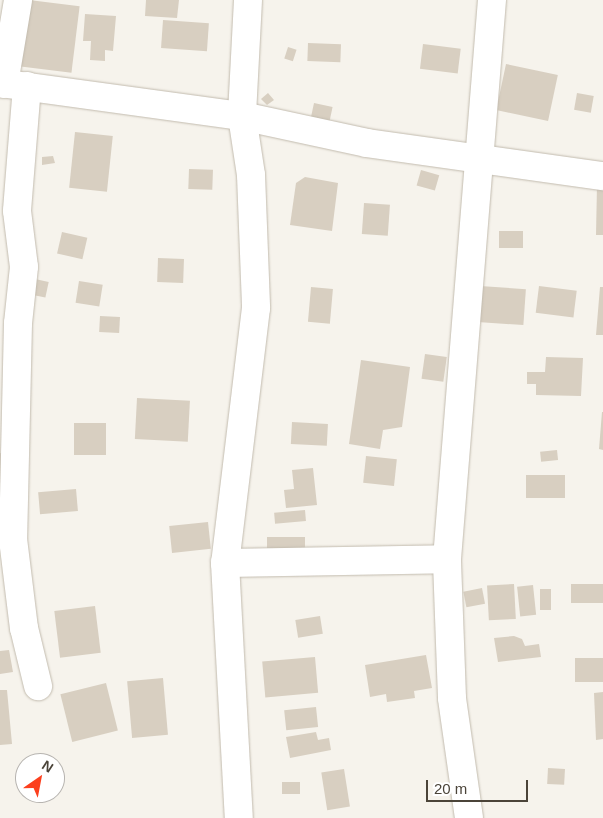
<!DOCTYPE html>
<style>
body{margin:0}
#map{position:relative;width:603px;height:818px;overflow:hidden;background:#f6f3ec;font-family:Arial,sans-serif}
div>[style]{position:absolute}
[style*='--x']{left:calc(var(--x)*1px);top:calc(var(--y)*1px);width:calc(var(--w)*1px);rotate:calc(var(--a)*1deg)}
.building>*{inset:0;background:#d8cfc1;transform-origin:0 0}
.roads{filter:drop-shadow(0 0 1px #c2bbae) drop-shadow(0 0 1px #c2bbae)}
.minor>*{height:28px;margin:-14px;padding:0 14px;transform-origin:14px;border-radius:14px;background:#fff}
span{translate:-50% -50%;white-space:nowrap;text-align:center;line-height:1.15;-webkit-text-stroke:4px #fff;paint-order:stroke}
.north{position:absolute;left:15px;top:753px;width:50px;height:50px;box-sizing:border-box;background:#fff;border:1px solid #b7b4b0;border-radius:50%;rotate:33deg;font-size:14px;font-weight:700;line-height:20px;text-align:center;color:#4b4439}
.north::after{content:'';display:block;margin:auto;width:18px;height:22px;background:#fc3f1d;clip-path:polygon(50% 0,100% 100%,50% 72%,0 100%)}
.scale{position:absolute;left:426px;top:780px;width:102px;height:22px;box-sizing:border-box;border:2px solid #4b4439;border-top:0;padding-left:6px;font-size:15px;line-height:18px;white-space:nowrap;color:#4b4439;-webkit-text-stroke:4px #fff;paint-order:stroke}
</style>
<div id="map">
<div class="building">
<div style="left:29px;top:0;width:51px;height:67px;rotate:7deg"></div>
<div style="clip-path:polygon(146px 0,179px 0,177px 18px,145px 16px)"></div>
<div style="clip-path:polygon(85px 14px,116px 16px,113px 51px,105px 50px,105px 61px,90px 60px,91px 41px,83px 41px)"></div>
<div style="left:163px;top:20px;width:46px;height:28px;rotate:4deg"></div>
<div style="left:308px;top:43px;width:33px;height:18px;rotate:2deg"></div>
<div style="left:423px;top:44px;width:38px;height:25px;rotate:7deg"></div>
<div style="left:288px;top:47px;width:9px;height:12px;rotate:18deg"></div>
<div style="left:506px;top:64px;width:53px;height:47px;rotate:12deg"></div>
<div style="clip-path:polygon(268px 93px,274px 100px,267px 105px,261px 99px)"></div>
<div style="left:577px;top:93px;width:17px;height:17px;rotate:10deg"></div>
<div style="left:314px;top:103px;width:19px;height:18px;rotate:12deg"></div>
<div style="left:75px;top:132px;width:38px;height:56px;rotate:6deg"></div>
<div style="clip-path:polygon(53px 156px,55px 163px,42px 165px,42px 157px)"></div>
<div style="left:189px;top:169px;width:24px;height:20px;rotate:2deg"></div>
<div style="left:421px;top:170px;width:19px;height:16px;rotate:16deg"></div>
<div style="clip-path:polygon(305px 177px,338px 183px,332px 231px,290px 225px,296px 183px)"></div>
<div style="clip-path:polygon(597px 185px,603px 185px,603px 235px,596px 235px)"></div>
<div style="left:364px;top:203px;width:26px;height:31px;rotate:4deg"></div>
<div style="left:499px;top:231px;width:24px;height:17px"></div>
<div style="left:62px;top:232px;width:26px;height:22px;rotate:13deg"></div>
<div style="left:158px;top:258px;width:26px;height:24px;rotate:2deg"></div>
<div style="left:35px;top:279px;width:14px;height:16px;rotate:12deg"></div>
<div style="left:79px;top:281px;width:24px;height:22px;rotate:9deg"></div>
<div style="left:480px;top:286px;width:46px;height:36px;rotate:4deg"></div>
<div style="left:539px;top:286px;width:38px;height:27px;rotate:7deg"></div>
<div style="left:311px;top:287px;width:22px;height:35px;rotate:5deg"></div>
<div style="clip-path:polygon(600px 287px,603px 287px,603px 335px,596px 335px)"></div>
<div style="left:100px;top:316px;width:20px;height:16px;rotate:3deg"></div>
<div style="left:425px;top:354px;width:22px;height:25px;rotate:8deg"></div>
<div style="clip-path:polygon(546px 357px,583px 358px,581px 396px,536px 395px,536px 384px,527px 384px,527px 372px,545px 372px)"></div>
<div style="clip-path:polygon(361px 360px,410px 367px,402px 427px,383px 430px,380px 449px,349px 444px)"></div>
<div style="left:137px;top:398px;width:53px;height:41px;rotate:3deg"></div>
<div style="clip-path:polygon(602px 412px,603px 412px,603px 450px,599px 449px)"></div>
<div style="left:292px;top:422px;width:36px;height:22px;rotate:3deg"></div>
<div style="left:74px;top:423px;width:32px;height:32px"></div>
<div style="left:557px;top:450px;width:10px;height:17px;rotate:84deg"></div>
<div style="clip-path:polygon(0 453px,5px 454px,1px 483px,0 483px)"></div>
<div style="left:366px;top:456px;width:31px;height:27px;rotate:6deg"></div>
<div style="clip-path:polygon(313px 468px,317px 505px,286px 508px,284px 490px,294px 489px,292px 470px)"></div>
<div style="left:565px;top:475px;width:23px;height:39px;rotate:90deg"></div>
<div style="left:76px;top:489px;width:22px;height:38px;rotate:85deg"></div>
<div style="left:305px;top:510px;width:11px;height:31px;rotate:85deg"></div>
<div style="left:208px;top:522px;width:27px;height:39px;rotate:84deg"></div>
<div style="left:267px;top:537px;width:38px;height:21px"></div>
<div style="left:514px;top:584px;width:35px;height:27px;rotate:87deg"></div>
<div style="left:603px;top:584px;width:19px;height:32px;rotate:90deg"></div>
<div style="left:533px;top:585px;width:30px;height:16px;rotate:84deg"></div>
<div style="left:482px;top:588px;width:16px;height:19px;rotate:79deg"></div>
<div style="left:540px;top:589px;width:11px;height:21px"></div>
<div style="left:95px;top:606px;width:47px;height:41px;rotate:83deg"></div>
<div style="left:320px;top:616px;width:18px;height:25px;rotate:81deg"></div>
<div style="clip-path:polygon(514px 636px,522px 639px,525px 646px,539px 644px,541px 657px,498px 662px,494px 638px)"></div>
<div style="clip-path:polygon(9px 650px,13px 672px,0 674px,0 651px)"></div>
<div style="clip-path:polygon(426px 655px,432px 688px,414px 691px,415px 698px,387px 702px,386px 694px,370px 697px,365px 665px)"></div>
<div style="left:315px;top:657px;width:36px;height:53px;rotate:85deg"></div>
<div style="left:603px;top:658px;width:24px;height:28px;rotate:90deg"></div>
<div style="left:163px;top:678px;width:57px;height:36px;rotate:85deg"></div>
<div style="left:106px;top:683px;width:49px;height:47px;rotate:76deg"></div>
<div style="clip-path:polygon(0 690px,7px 690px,12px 744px,0 745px)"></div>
<div style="clip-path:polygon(603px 692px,603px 739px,596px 740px,594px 693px)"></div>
<div style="left:316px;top:707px;width:20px;height:32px;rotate:84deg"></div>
<div style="clip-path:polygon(316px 732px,318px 740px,329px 738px,331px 750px,290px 758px,286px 737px)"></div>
<div style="left:548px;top:768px;width:17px;height:16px;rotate:3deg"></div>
<div style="left:344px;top:769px;width:38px;height:23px;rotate:81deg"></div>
<div style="left:282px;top:782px;width:18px;height:12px"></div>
</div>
<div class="roads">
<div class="minor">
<div style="--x:248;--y:0;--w:116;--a:93"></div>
<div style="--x:242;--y:116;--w:60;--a:81.3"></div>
<div style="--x:251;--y:175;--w:133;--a:87.8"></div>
<div style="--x:256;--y:308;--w:257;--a:96.9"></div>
<div style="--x:225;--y:563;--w:222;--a:-1"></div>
<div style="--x:0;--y:83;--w:244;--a:7.8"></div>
<div style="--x:242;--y:116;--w:128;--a:12.2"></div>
<div style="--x:367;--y:143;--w:238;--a:8"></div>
<div style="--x:4;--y:84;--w:85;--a:-80.5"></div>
<div style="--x:27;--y:86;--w:125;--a:94.6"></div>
<div style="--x:17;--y:211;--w:56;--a:82.9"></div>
<div style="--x:24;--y:267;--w:56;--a:96.1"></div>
<div style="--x:18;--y:323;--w:216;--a:91.3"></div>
<div style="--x:13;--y:539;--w:90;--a:83"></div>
<div style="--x:24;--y:628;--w:60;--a:76.4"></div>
<div style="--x:225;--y:563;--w:255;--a:86.9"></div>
<div style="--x:469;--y:818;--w:121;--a:-98.1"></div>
<div style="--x:452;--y:698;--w:139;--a:-92.1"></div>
<div style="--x:447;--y:559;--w:561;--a:-85.4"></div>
</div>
</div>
<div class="north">N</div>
<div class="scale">20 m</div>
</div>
